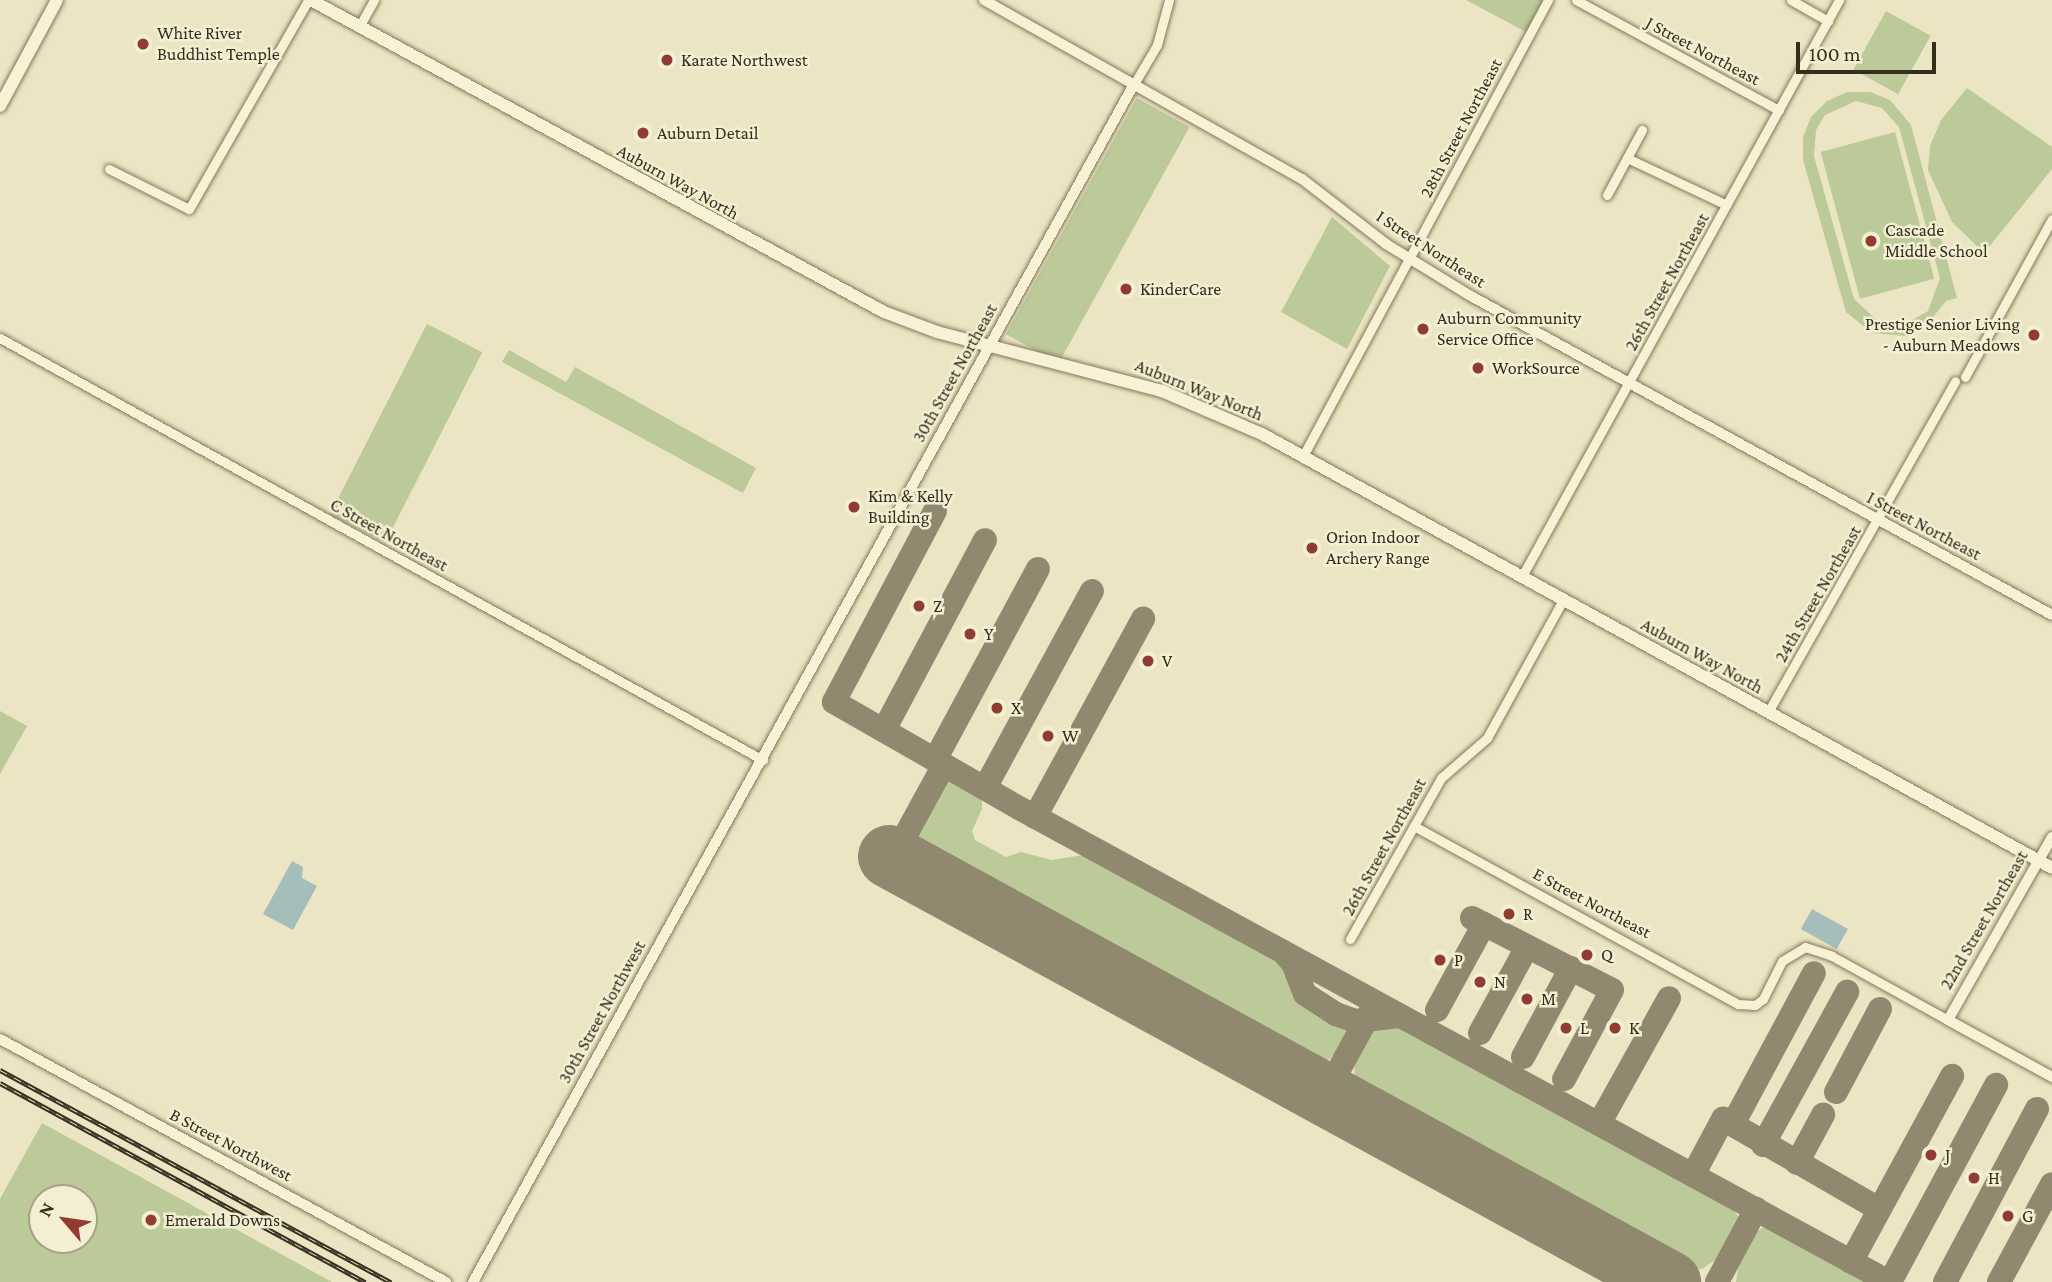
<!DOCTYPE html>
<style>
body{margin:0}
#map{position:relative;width:2052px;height:1282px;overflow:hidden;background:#ebe5c3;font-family:"Crimson Pro",serif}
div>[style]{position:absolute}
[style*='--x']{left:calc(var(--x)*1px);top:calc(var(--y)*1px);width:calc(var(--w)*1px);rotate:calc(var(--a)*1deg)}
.green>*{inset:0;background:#bcc998;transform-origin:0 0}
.water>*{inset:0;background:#a5bebb;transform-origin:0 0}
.taxiway>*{height:24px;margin:-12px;padding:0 12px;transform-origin:12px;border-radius:12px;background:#908970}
.runway>*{height:63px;margin:-31.5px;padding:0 31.5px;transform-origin:31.5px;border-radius:31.5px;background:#908970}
.roads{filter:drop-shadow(0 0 2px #85775b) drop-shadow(0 0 2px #85775b)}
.minor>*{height:9px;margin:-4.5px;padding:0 4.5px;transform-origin:4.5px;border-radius:4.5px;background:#f7f2d6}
.tertiary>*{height:10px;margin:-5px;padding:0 5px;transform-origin:5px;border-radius:5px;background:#f7f2d6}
.secondary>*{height:12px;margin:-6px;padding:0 6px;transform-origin:6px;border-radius:6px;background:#f7f2d6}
.rail>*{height:5px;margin-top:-2.5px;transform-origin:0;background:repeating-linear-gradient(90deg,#f3efd2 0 8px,#352d1e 0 16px);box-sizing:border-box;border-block:2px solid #352d1e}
.dots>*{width:19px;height:19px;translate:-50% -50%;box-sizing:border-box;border:4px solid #f3efd2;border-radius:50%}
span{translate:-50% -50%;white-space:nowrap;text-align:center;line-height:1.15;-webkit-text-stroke:5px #f3efd2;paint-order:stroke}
.poi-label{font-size:18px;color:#352d1e}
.left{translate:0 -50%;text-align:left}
.right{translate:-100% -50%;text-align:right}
.street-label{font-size:18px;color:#352d1e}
.north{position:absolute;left:28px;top:1184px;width:70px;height:70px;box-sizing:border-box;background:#f3efd2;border:2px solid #a7a18a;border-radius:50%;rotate:299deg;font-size:19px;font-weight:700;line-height:28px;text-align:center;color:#352d1e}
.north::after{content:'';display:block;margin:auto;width:24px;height:32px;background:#903c2e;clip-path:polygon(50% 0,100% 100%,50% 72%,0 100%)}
.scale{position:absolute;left:1796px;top:42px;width:140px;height:32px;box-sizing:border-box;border:4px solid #352d1e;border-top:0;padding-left:9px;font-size:21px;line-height:24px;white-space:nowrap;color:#352d1e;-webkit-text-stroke:5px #f3efd2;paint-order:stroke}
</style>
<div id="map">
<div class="green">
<div style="clip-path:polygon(1466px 0,1548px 0,1530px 34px)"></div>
<div style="left:1886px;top:11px;width:51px;height:67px;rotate:29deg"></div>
<div style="clip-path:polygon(1967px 88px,2052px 147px,2052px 169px,1984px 253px,1952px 222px,1928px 170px,1930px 146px,1941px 120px)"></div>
<div style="clip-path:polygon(evenodd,1847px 92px,1870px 92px,1890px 100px,1911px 125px,1957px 298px,1946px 301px,1925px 327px,1905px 336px,1872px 333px,1846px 312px,1803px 160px,1803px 137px,1811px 117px,1827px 101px,1847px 92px,1856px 101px,1882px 108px,1899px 127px,1940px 278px,1928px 311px,1905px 324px,1879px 322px,1854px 299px,1814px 156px,1816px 130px,1825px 115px,1856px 101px)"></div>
<div style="left:1137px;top:98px;width:60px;height:270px;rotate:29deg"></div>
<div style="left:1895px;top:132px;width:152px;height:77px;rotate:75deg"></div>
<div style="clip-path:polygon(1332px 217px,1390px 266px,1347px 349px,1281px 312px)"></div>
<div style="left:427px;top:324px;width:62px;height:214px;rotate:27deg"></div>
<div style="clip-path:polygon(509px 350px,566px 382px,575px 367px,756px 468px,743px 493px,502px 362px)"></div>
<div style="clip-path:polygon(0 711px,27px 726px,0 774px)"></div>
<div style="clip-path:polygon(949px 774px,974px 785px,982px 794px,982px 809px,972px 831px,975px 840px,1006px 857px,1021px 852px,1052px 860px,1089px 854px,1167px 894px,1278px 956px,1302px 1001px,1349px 1028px,1348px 1037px,1330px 1059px,1306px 1062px,908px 845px,931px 796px)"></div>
<div style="clip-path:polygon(1392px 1021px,1727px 1202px,1738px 1216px,1732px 1237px,1717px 1259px,1702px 1269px,1686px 1270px,1368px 1096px,1354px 1080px,1355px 1063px,1371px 1031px)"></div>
<div style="clip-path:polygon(evenodd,42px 1123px,332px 1282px,0 1282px,0 1199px,42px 1123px,42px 1198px,84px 1198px,84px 1240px,42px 1240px,42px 1198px)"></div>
<div style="clip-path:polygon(1765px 1226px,1870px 1282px,1736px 1282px,1740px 1257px,1753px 1234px)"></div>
</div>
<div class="water">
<div style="clip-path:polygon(292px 861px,303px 867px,302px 878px,317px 886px,293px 930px,263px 914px)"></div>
<div style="left:1812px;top:909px;width:41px;height:23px;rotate:29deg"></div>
</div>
<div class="taxiway">
<div style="--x:935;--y:511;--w:216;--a:117.9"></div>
<div style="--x:834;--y:702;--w:215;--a:29.8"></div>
<div style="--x:1021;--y:809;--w:989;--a:28.59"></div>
<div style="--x:884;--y:730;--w:215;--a:-62"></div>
<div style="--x:935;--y:760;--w:217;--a:-61.7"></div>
<div style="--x:985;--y:788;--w:224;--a:-61.5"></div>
<div style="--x:1035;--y:817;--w:226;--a:-61.4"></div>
<div style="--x:893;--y:858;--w:106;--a:-61.3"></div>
<div style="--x:1472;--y:918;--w:157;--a:27.2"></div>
<div style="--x:1612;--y:990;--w:101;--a:118.3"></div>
<div style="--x:1283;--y:952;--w:15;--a:48"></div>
<div style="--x:1293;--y:963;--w:33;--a:69"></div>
<div style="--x:1305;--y:994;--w:37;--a:33"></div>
<div style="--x:1336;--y:1014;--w:20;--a:20"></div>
<div style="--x:1355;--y:1021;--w:45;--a:-6.3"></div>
<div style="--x:1437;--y:1010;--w:98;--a:-61.3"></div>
<div style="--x:1480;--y:1033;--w:98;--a:-61.3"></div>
<div style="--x:1523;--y:1057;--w:101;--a:-61.7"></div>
<div style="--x:1836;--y:1092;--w:94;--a:-62.1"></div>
<div style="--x:1325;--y:1095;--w:98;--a:-61.3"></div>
<div style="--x:1599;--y:1124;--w:144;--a:-60.9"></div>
<div style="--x:1733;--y:1124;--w:171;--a:-61.8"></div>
<div style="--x:1763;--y:1145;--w:175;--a:-61.2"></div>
<div style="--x:1797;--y:1163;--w:55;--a:-61.6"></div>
<div style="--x:1693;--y:1175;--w:64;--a:-61.8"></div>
<div style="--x:1723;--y:1119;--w:180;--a:30"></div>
<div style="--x:1851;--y:1262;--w:212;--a:-61.5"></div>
<div style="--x:1717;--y:1282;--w:83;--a:-61.9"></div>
<div style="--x:1890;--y:1282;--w:224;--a:-61.7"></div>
<div style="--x:1945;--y:1282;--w:196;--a:-62"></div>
<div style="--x:1999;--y:1282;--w:111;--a:-61.6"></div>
</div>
<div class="runway">
<div style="--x:889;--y:856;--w:889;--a:28.64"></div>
</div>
<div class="roads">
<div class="minor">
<div style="--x:1576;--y:0;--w:231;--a:28.5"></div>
<div style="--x:1791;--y:0;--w:43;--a:29.6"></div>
<div style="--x:359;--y:27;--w:31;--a:-61"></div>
<div style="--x:1134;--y:84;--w:45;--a:-59.5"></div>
<div style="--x:1157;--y:45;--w:47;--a:-75.1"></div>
<div style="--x:1627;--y:158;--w:110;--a:25.2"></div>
<div style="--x:109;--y:169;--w:89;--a:26.6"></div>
<div style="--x:189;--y:209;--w:241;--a:-60.3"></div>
<div style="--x:1607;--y:195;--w:74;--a:-61.7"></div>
<div style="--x:0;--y:338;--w:872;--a:28.95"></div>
<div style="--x:1965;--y:377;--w:180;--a:-61.2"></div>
<div style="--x:1303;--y:456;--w:518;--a:-61.75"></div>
<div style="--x:1521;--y:578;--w:660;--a:-61.18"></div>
<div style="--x:1768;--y:712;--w:380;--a:-60.5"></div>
<div style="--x:1414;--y:826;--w:370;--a:28.8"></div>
<div style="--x:1738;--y:1004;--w:17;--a:3"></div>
<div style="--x:1755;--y:1005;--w:10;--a:-37"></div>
<div style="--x:1763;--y:999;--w:42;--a:-63.4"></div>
<div style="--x:1782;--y:961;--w:27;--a:-31"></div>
<div style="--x:1805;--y:947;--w:28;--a:18"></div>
<div style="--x:1832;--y:956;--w:132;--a:28.9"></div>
<div style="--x:1350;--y:939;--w:185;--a:-60.5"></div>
<div style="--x:1441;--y:778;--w:61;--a:-41"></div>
<div style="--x:1487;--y:738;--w:158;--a:-61.2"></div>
</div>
<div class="tertiary">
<div style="--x:984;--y:0;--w:365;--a:29.4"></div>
<div style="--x:1302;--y:179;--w:106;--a:37.7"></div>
<div style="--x:1386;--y:244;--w:97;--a:31.6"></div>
<div style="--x:1469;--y:295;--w:665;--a:28.76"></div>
<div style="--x:2052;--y:837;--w:210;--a:119.6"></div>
<div style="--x:1948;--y:1020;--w:119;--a:28.7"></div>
<div style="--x:0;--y:1039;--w:508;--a:28.58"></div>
<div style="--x:473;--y:1282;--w:1368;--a:-61.11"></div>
</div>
<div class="secondary">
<div style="--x:311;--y:0;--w:652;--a:28.57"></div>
<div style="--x:884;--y:312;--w:57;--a:20.7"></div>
<div style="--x:937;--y:332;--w:233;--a:14.7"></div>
<div style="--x:1162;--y:391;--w:109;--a:23.3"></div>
<div style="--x:1262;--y:434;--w:901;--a:28.78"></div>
<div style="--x:0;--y:106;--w:120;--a:-61.7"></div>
</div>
</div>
<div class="rail">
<div style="--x:0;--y:1070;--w:445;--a:28.5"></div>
<div style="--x:0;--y:1083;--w:416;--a:28.6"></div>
</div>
<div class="dots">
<div style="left:143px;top:44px;background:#903c2e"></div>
<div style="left:667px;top:60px;background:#903c2e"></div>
<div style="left:643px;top:133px;background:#903c2e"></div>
<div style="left:1871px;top:241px;background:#903c2e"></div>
<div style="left:1126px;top:289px;background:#903c2e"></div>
<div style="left:1423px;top:329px;background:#903c2e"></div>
<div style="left:2034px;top:335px;background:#903c2e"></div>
<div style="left:1478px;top:368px;background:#903c2e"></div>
<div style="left:854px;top:507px;background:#903c2e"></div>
<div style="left:1312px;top:548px;background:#903c2e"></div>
<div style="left:919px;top:606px;background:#903c2e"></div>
<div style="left:970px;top:634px;background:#903c2e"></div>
<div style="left:1148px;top:661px;background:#903c2e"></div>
<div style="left:997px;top:708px;background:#903c2e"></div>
<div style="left:1048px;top:736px;background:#903c2e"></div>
<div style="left:1509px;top:914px;background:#903c2e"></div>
<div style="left:1587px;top:955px;background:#903c2e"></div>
<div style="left:1440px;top:960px;background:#903c2e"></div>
<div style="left:1480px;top:982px;background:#903c2e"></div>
<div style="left:1527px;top:999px;background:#903c2e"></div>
<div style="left:1566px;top:1028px;background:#903c2e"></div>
<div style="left:1615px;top:1028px;background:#903c2e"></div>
<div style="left:1931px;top:1155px;background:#903c2e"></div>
<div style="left:1974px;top:1178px;background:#903c2e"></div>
<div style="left:2008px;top:1216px;background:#903c2e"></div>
<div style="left:151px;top:1220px;background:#903c2e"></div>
</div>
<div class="poi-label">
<span class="left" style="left:157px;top:44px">White River<br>Buddhist Temple</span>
<span class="left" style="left:681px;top:60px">Karate Northwest</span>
<span class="left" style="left:657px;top:133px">Auburn Detail</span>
<span class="left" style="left:1885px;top:241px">Cascade<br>Middle School</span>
<span class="left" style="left:1140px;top:289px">KinderCare</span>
<span class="left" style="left:1437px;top:329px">Auburn Community<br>Service Office</span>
<span class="right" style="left:2020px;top:335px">Prestige Senior Living<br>- Auburn Meadows</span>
<span class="left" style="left:1492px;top:368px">WorkSource</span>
<span class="left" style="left:868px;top:507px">Kim &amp; Kelly<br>Building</span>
<span class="left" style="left:1326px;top:548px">Orion Indoor<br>Archery Range</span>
<span class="left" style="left:933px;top:606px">Z</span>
<span class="left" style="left:984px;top:634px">Y</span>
<span class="left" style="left:1162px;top:661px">V</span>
<span class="left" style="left:1011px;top:708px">X</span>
<span class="left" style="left:1062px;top:736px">W</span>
<span class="left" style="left:1523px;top:914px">R</span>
<span class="left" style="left:1601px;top:955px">Q</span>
<span class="left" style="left:1454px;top:960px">P</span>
<span class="left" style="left:1494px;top:982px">N</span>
<span class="left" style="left:1541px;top:999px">M</span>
<span class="left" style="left:1580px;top:1028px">L</span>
<span class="left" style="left:1629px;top:1028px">K</span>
<span class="left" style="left:1945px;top:1155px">J</span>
<span class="left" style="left:1988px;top:1178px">H</span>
<span class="left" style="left:2022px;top:1216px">G</span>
<span class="left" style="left:165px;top:1220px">Emerald Downs</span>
</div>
<div class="street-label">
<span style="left:1703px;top:51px;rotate:28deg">J Street Northeast</span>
<span style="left:1461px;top:128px;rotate:-62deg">28th Street Northeast</span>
<span style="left:678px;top:182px;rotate:29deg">Auburn Way North</span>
<span style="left:1431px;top:249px;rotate:33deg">I Street Northeast</span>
<span style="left:1667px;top:282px;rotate:-61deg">26th Street Northeast</span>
<span style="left:955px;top:373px;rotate:-61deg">30th Street Northeast</span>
<span style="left:1199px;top:390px;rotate:22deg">Auburn Way North</span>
<span style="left:1924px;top:526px;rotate:28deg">I Street Northeast</span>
<span style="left:389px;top:535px;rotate:29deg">C Street Northeast</span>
<span style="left:1818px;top:594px;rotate:-60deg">24th Street Northeast</span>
<span style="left:1702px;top:656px;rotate:29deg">Auburn Way North</span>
<span style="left:1384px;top:847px;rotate:-61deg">26th Street Northeast</span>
<span style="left:1592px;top:903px;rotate:28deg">E Street Northeast</span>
<span style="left:1984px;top:920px;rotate:-60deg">22nd Street Northeast</span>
<span style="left:602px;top:1012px;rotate:-61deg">30th Street Northwest</span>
<span style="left:231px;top:1145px;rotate:28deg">B Street Northwest</span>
</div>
<div class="north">N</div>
<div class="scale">100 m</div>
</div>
